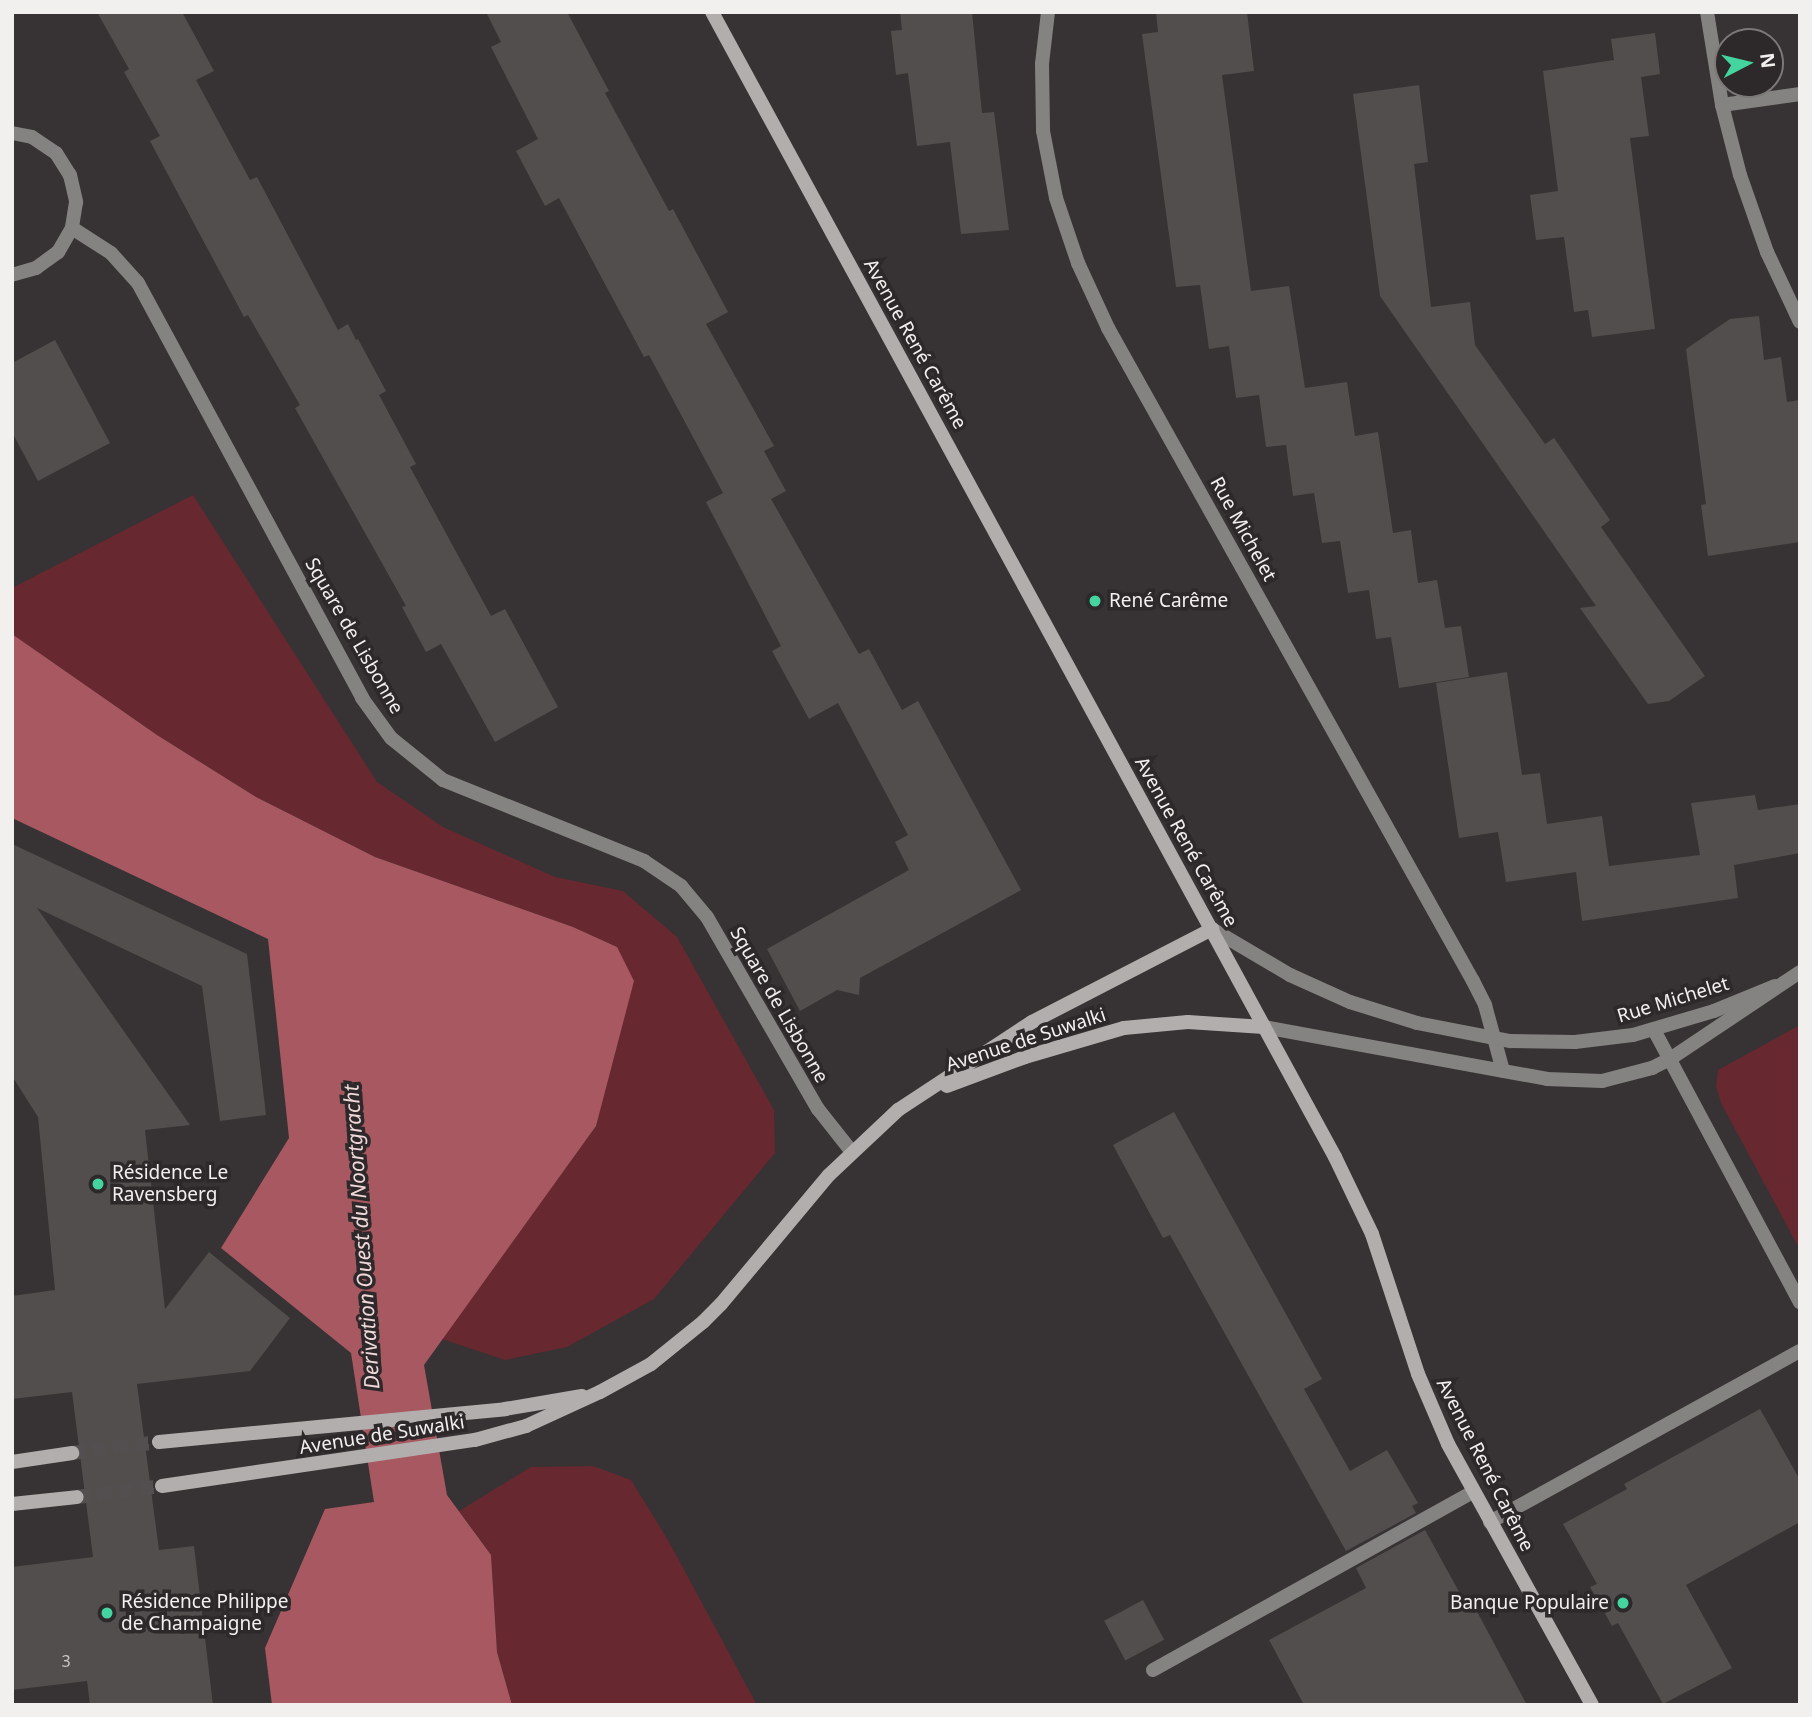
<!DOCTYPE html>
<meta charset="utf-8">
<style>
body{margin:0}
#map{position:relative;width:1812px;height:1717px;overflow:hidden;background:#373233;font-family:"Noto Sans",sans-serif}
div>[style]{position:absolute}
[style*='--x']{left:calc(var(--x)*1px);top:calc(var(--y)*1px);width:calc(var(--w)*1px);rotate:calc(var(--a)*1deg)}
.green>*{inset:0;background:#672830}
.water>*{inset:0;background:#a85861}
.building>*{inset:0;background:#534e4e;transform-origin:0 0}
.secondary-tunnel>*{height:14px;margin-top:-7px;transform-origin:0;background:repeating-linear-gradient(90deg,#534e4f 0 14px,transparent 0 21px)}
.lane>*{height:14px;margin:-7px;padding:0 7px;transform-origin:7px;border-radius:7px;background:#858282}
.street>*{height:14px;margin:-7px;padding:0 7px;transform-origin:7px;border-radius:7px;background:#858282}
.secondary>*{height:14px;margin:-7px;padding:0 7px;transform-origin:7px;border-radius:7px;background:#b2aeae}
.dots>*{width:19px;height:19px;translate:-50% -50%;box-sizing:border-box;border:4px solid #2d2829;border-radius:50%}
span{translate:-50% -50%;white-space:nowrap;text-align:center;line-height:1.15;-webkit-text-stroke:7px #2d2829;paint-order:stroke}
.number-label{font-size:16px;color:#cac7c7}
.number-label span{-webkit-text-stroke-width:0}
.street-label{font-size:19px;color:#f2efef}
.poi-label{font-size:19px;color:#f2efef}
.left{translate:0 -50%;text-align:left}
.right{translate:-100% -50%;text-align:right}
.water-label{font-size:21px;color:#f1d9da;font-style:italic}
.frame{position:absolute;inset:0;border:14px solid #f2efef;pointer-events:none}
.north{position:absolute;left:1714px;top:28px;width:70px;height:70px;box-sizing:border-box;background:#2d2829;border:2px solid #7c7878;border-radius:50%;rotate:83deg;font-size:19px;font-weight:700;line-height:28px;text-align:center;color:#f2efef}
.north::after{content:'';display:block;margin:auto;width:24px;height:32px;background:#44d49f;clip-path:polygon(50% 0,100% 100%,50% 72%,0 100%)}
</style>
<div id="map">
<div class="green">
<div style="clip-path:polygon(193px 495px,377px 782px,443px 827px,555px 877px,623px 891px,677px 937px,774px 1110px,775px 1153px,654px 1299px,567px 1347px,505px 1360px,442px 1339px,596px 1126px,617px 947px,573px 927px,375px 857px,256px 797px,157px 735px,12px 634px,12px 588px)"></div>
<div style="clip-path:polygon(1800px 1025px,1800px 1250px,1721px 1103px,1716px 1086px,1718px 1070px)"></div>
<div style="clip-path:polygon(593px 1466px,631px 1480px,668px 1540px,757px 1705px,512px 1705px,497px 1652px,491px 1555px,459px 1511px,531px 1467px)"></div>
</div>
<div class="water">
<div style="clip-path:polygon(12px 634px,157px 735px,256px 797px,375px 857px,573px 927px,617px 947px,634px 981px,596px 1126px,424px 1365px,447px 1495px,491px 1555px,497px 1652px,512px 1705px,272px 1705px,265px 1648px,325px 1509px,374px 1502px,351px 1353px,221px 1248px,289px 1138px,268px 939px,12px 818px)"></div>
</div>
<div class="building">
<div style="clip-path:polygon(97px 12px,182px 12px,214px 71px,196px 80px,250px 180px,257px 177px,338px 330px,348px 324px,356px 340px,358px 339px,386px 391px,379px 395px,416px 464px,410px 467px,491px 616px,505px 609px,558px 707px,495px 742px,441px 644px,426px 652px,402px 607px,406px 606px,295px 408px,300px 405px,248px 315px,244px 317px,150px 141px,160px 136px,124px 72px,129px 69px)"></div>
<div style="clip-path:polygon(486px 12px,567px 12px,609px 91px,605px 93px,669px 211px,673px 209px,728px 312px,706px 324px,774px 446px,764px 451px,786px 491px,771px 499px,859px 654px,869px 649px,902px 710px,918px 701px,1021px 890px,860px 978px,859px 995px,837px 990px,800px 1011px,767px 949px,909px 870px,895px 842px,908px 835px,838px 703px,809px 719px,772px 651px,781px 646px,706px 502px,723px 493px,649px 355px,644px 357px,559px 198px,545px 206px,516px 151px,538px 139px,491px 47px,501px 42px)"></div>
<div style="clip-path:polygon(900px 12px,972px 12px,982px 113px,994px 112px,1009px 230px,961px 234px,950px 142px,917px 146px,908px 73px,896px 75px,891px 31px,902px 30px)"></div>
<div style="clip-path:polygon(1156px 12px,1247px 12px,1254px 71px,1222px 75px,1251px 291px,1289px 286px,1305px 388px,1347px 382px,1355px 436px,1378px 432px,1393px 533px,1411px 530px,1418px 583px,1437px 580px,1445px 628px,1461px 626px,1469px 677px,1399px 688px,1391px 637px,1376px 639px,1369px 590px,1348px 593px,1340px 541px,1322px 543px,1314px 493px,1293px 496px,1286px 445px,1266px 447px,1259px 395px,1236px 398px,1229px 346px,1209px 349px,1200px 285px,1176px 287px,1142px 34px,1158px 32px)"></div>
<div style="clip-path:polygon(1655px 33px,1660px 74px,1641px 77px,1649px 136px,1630px 138px,1655px 329px,1592px 337px,1588px 310px,1574px 312px,1564px 237px,1536px 240px,1530px 195px,1558px 191px,1543px 71px,1614px 60px,1611px 39px)"></div>
<div style="clip-path:polygon(1419px 85px,1428px 162px,1414px 164px,1431px 307px,1470px 302px,1475px 345px,1545px 444px,1554px 438px,1610px 520px,1601px 527px,1705px 676px,1669px 701px,1648px 704px,1580px 608px,1596px 606px,1380px 296px,1353px 94px)"></div>
<div style="clip-path:polygon(1759px 316px,1764px 360px,1781px 357px,1787px 402px,1800px 400px,1800px 542px,1708px 556px,1701px 505px,1706px 504px,1686px 349px,1730px 319px)"></div>
<div style="clip-path:polygon(55px 340px,110px 443px,38px 481px,12px 432px,12px 363px)"></div>
<div style="clip-path:polygon(1507px 672px,1522px 775px,1540px 773px,1547px 824px,1602px 816px,1609px 866px,1700px 855px,1691px 803px,1755px 795px,1758px 810px,1800px 804px,1800px 853px,1734px 865px,1738px 898px,1582px 921px,1576px 872px,1506px 882px,1498px 832px,1459px 838px,1436px 683px)"></div>
<div style="clip-path:polygon(12px 844px,247px 954px,266px 1115px,220px 1121px,202px 986px,37px 908px,190px 1125px,145px 1130px,165px 1309px,209px 1252px,290px 1318px,250px 1371px,137px 1384px,159px 1550px,194px 1546px,213px 1705px,90px 1705px,87px 1681px,12px 1690px,12px 1567px,93px 1557px,72px 1392px,12px 1399px,12px 1296px,55px 1290px,38px 1117px,12px 1076px)"></div>
<div style="clip-path:polygon(1174px 1112px,1322px 1379px,1304px 1389px,1350px 1471px,1387px 1450px,1418px 1503px,1412px 1506px,1416px 1513px,1346px 1551px,1170px 1235px,1163px 1238px,1113px 1145px)"></div>
<div style="clip-path:polygon(1760px 1409px,1800px 1480px,1800px 1522px,1686px 1585px,1732px 1668px,1663px 1704px,1618px 1623px,1612px 1626px,1590px 1587px,1597px 1584px,1563px 1524px,1627px 1489px,1624px 1484px)"></div>
<div style="clip-path:polygon(1425px 1530px,1468px 1608px,1473px 1604px,1527px 1705px,1304px 1705px,1269px 1640px,1366px 1588px,1356px 1568px)"></div>
<div style="left:1143px;top:1600px;width:45px;height:44px;rotate:62deg"></div>
</div>
<div class="secondary-tunnel">
<div style="--x:72;--y:1453;--w:88;--a:-7.2"></div>
<div style="--x:77;--y:1497;--w:86;--a:-7.4"></div>
</div>
<div class="lane">
<div style="--x:1722;--y:105;--w:79;--a:-8"></div>
<div style="--x:1654;--y:1030;--w:309;--a:61.8"></div>
<div style="--x:1490;--y:1522;--w:354;--a:-28.9"></div>
<div style="--x:1153;--y:1670;--w:366;--a:-29.1"></div>
</div>
<div class="street">
<div style="--x:1048;--y:12;--w:52;--a:96.6"></div>
<div style="--x:1042;--y:64;--w:67;--a:89.1"></div>
<div style="--x:1043;--y:131;--w:68;--a:79"></div>
<div style="--x:1056;--y:198;--w:69;--a:71.3"></div>
<div style="--x:1078;--y:263;--w:72;--a:65.2"></div>
<div style="--x:1108;--y:328;--w:748;--a:60.8"></div>
<div style="--x:1473;--y:981;--w:27;--a:63"></div>
<div style="--x:1485;--y:1005;--w:68;--a:74.7"></div>
<div style="--x:1707;--y:12;--w:94;--a:80.8"></div>
<div style="--x:1722;--y:105;--w:72;--a:75.6"></div>
<div style="--x:1740;--y:175;--w:82;--a:70.7"></div>
<div style="--x:1767;--y:252;--w:77;--a:64.8"></div>
<div style="--x:12;--y:133;--w:20;--a:11"></div>
<div style="--x:32;--y:137;--w:29;--a:34"></div>
<div style="--x:56;--y:153;--w:26;--a:58"></div>
<div style="--x:70;--y:175;--w:28;--a:77"></div>
<div style="--x:76;--y:202;--w:26;--a:99"></div>
<div style="--x:72;--y:228;--w:28;--a:120"></div>
<div style="--x:58;--y:252;--w:27;--a:144"></div>
<div style="--x:36;--y:268;--w:25;--a:164"></div>
<div style="--x:72;--y:228;--w:46;--a:32.7"></div>
<div style="--x:111;--y:253;--w:40;--a:48"></div>
<div style="--x:138;--y:283;--w:472;--a:61.6"></div>
<div style="--x:362;--y:698;--w:49;--a:54.1"></div>
<div style="--x:391;--y:738;--w:67;--a:38.9"></div>
<div style="--x:443;--y:780;--w:217;--a:21.9"></div>
<div style="--x:644;--y:861;--w:45;--a:34"></div>
<div style="--x:681;--y:886;--w:40;--a:50"></div>
<div style="--x:707;--y:917;--w:222;--a:60"></div>
<div style="--x:818;--y:1109;--w:55;--a:51.7"></div>
<div style="--x:1212;--y:929;--w:91;--a:30.5"></div>
<div style="--x:1290;--y:975;--w:66;--a:24.2"></div>
<div style="--x:1350;--y:1002;--w:70;--a:17.4"></div>
<div style="--x:1417;--y:1023;--w:95;--a:11"></div>
<div style="--x:1510;--y:1041;--w:65;--a:0.9"></div>
<div style="--x:1575;--y:1042;--w:58;--a:-6.9"></div>
<div style="--x:1633;--y:1035;--w:84;--a:-16.5"></div>
<div style="--x:1714;--y:1011;--w:66;--a:-22.3"></div>
<div style="--x:1264;--y:1027;--w:288;--a:10.4"></div>
<div style="--x:1547;--y:1079;--w:55;--a:2.1"></div>
<div style="--x:1602;--y:1081;--w:52;--a:-14.6"></div>
<div style="--x:1652;--y:1068;--w:20;--a:-27"></div>
<div style="--x:1670;--y:1059;--w:156;--a:-33.8"></div>
</div>
<div class="secondary">
<div style="--x:712;--y:12;--w:1304;--a:61.45"></div>
<div style="--x:1335;--y:1157;--w:85;--a:64.3"></div>
<div style="--x:1372;--y:1234;--w:147;--a:71.8"></div>
<div style="--x:1418;--y:1374;--w:76;--a:66.8"></div>
<div style="--x:1448;--y:1444;--w:298;--a:61.1"></div>
<div style="--x:947;--y:1086;--w:83;--a:-20.4"></div>
<div style="--x:1025;--y:1057;--w:103;--a:-16.3"></div>
<div style="--x:1124;--y:1028;--w:64;--a:-5.4"></div>
<div style="--x:1188;--y:1022;--w:76;--a:3.8"></div>
<div style="--x:159;--y:1442;--w:348;--a:-5.4"></div>
<div style="--x:505;--y:1409;--w:78;--a:-9.6"></div>
<div style="--x:12;--y:1462;--w:61;--a:-8.5"></div>
<div style="--x:162;--y:1486;--w:316;--a:-8.4"></div>
<div style="--x:475;--y:1440;--w:53;--a:-15.4"></div>
<div style="--x:526;--y:1426;--w:81;--a:-24.7"></div>
<div style="--x:600;--y:1392;--w:58;--a:-28.8"></div>
<div style="--x:651;--y:1364;--w:67;--a:-38.9"></div>
<div style="--x:703;--y:1322;--w:25;--a:-45"></div>
<div style="--x:721;--y:1304;--w:168;--a:-50.1"></div>
<div style="--x:829;--y:1175;--w:95;--a:-43.3"></div>
<div style="--x:898;--y:1110;--w:160;--a:-33.3"></div>
<div style="--x:1032;--y:1022;--w:203;--a:-27.3"></div>
<div style="--x:12;--y:1504;--w:65;--a:-6.1"></div>
</div>
<div class="dots">
<div style="left:1095px;top:601px;background:#44d49f"></div>
<div style="left:98px;top:1184px;background:#44d49f"></div>
<div style="left:1623px;top:1603px;background:#44d49f"></div>
<div style="left:107px;top:1613px;background:#44d49f"></div>
</div>
<div class="number-label">
<span style="left:66px;top:1661px">3</span>
</div>
<div class="street-label">
<span style="left:915px;top:344px;rotate:61deg">Avenue René Carême</span>
<span style="left:1243px;top:529px;rotate:61deg">Rue Michelet</span>
<span style="left:354px;top:636px;rotate:60deg">Square de Lisbonne</span>
<span style="left:1186px;top:842px;rotate:61deg">Avenue René Carême</span>
<span style="left:1673px;top:1000px;rotate:-17deg">Rue Michelet</span>
<span style="left:779px;top:1005px;rotate:60deg">Square de Lisbonne</span>
<span style="left:1026px;top:1040px;rotate:-18deg">Avenue de Suwalki</span>
<span style="left:382px;top:1435px;rotate:-9deg">Avenue de Suwalki</span>
<span style="left:1485px;top:1465px;rotate:63deg">Avenue René Carême</span>
</div>
<div class="poi-label">
<span class="left" style="left:1109px;top:601px">René Carême</span>
<span class="left" style="left:112px;top:1184px">Résidence Le<br>Ravensberg</span>
<span class="left" style="left:121px;top:1613px">Résidence Philippe<br>de Champaigne</span>
<span class="right" style="left:1609px;top:1603px">Banque Populaire</span>
</div>
<div class="water-label">
<span style="left:361px;top:1237px;rotate:-94deg">Derivation Ouest du Noortgracht</span>
</div>
<div class="frame"></div>
<div class="north">N</div>
</div>
